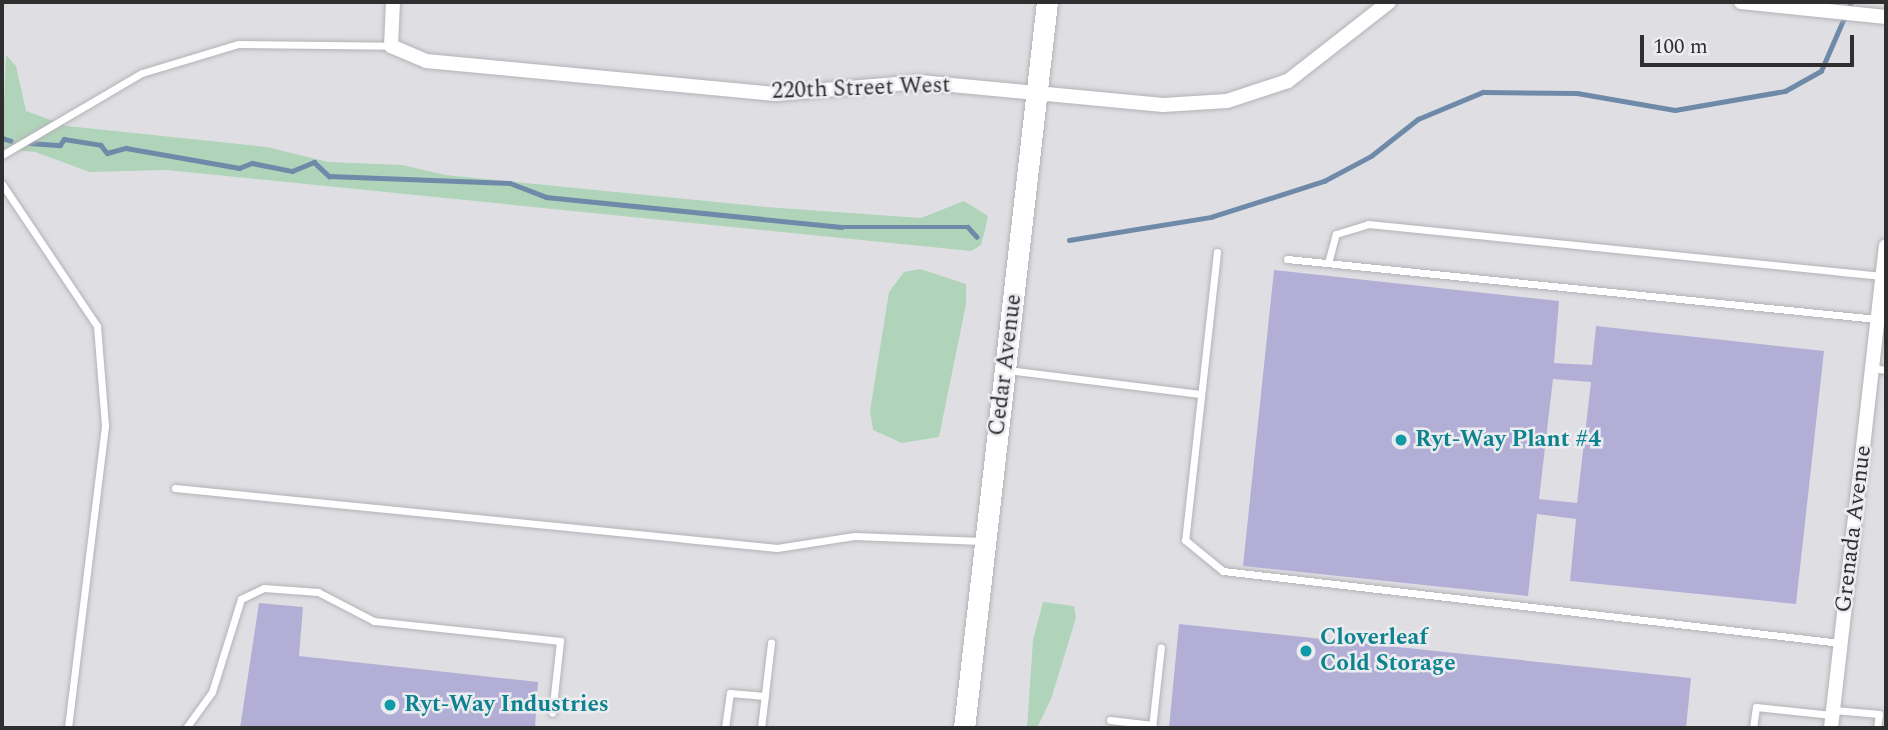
<!DOCTYPE html>
<style>
body{margin:0}
#map{position:relative;width:1888px;height:730px;overflow:hidden;background:#dfdfe3;font-family:Spectral,serif}
div>[style]{position:absolute}
[style*='--x']{left:calc(var(--x)*1px);top:calc(var(--y)*1px);width:calc(var(--w)*1px);rotate:calc(var(--a)*1deg)}
.green>*{inset:0;background:#b0d4b9}
.stream>*{height:4.5px;margin:-2.25px;padding:0 2.25px;transform-origin:2.25px;border-radius:2.25px;background:#6f8aa9}
.building>*{inset:0;background:#b3aed6}
.roads{filter:drop-shadow(0 0 2px #b3b2b7) drop-shadow(0 0 2px #b3b2b7)}
.lane>*{height:7px;margin:-3.5px;padding:0 3.5px;transform-origin:3.5px;border-radius:3.5px;background:#fff}
.street>*{height:14px;margin:-7px;padding:0 7px;transform-origin:7px;border-radius:7px;background:#fff}
.secondary>*{height:21px;margin:-10.5px;padding:0 10.5px;transform-origin:10.5px;border-radius:10.5px;background:#fff}
.dots>*{width:19px;height:19px;translate:-50% -50%;box-sizing:border-box;border:4px solid #ececf0;border-radius:50%}
span{translate:-50% -50%;white-space:nowrap;text-align:center;line-height:1.15;-webkit-text-stroke:5px #ececf0;paint-order:stroke}
.street-label{font-size:23px;color:#2f2f30}
.culture-label{font-size:23px;color:#0d838f;font-weight:700}
.left{translate:0 -50%;text-align:left}
.frame{position:absolute;inset:0;border:4px solid #2f2f30;pointer-events:none}
.scale{position:absolute;left:1640px;top:35px;width:214px;height:32px;box-sizing:border-box;border:4px solid #2f2f30;border-top:0;padding-left:9px;font-size:21px;line-height:24px;white-space:nowrap;color:#2f2f30;-webkit-text-stroke:5px #ececf0;paint-order:stroke}
</style>
<div id="map">
<div class="green">
<div style="clip-path:polygon(6px 55px,16px 66px,26px 111px,67px 126px,267px 147px,328px 162px,402px 165px,446px 175px,766px 207px,921px 218px,964px 201px,988px 216px,985px 230px,981px 245px,971px 251px,166px 170px,90px 172px,35px 152px,2px 149px)"></div>
<div style="clip-path:polygon(920px 269px,966px 284px,966px 304px,939px 437px,902px 443px,873px 430px,870px 411px,889px 292px,904px 272px)"></div>
<div style="clip-path:polygon(1043px 602px,1074px 606px,1076px 618px,1051px 699px,1037px 728px,1027px 728px,1033px 640px)"></div>
</div>
<div class="stream">
<div style="--x:2;--y:138;--w:9;--a:18"></div>
<div style="--x:29;--y:143;--w:31;--a:4"></div>
<div style="--x:60;--y:145;--w:7;--a:-56"></div>
<div style="--x:64;--y:139;--w:37;--a:9"></div>
<div style="--x:101;--y:145;--w:10;--a:53"></div>
<div style="--x:107;--y:153;--w:20;--a:-15"></div>
<div style="--x:126;--y:148;--w:115;--a:10"></div>
<div style="--x:239;--y:168;--w:14;--a:-21"></div>
<div style="--x:252;--y:163;--w:41;--a:11.3"></div>
<div style="--x:292;--y:171;--w:24;--a:-22"></div>
<div style="--x:314;--y:162;--w:21;--a:43"></div>
<div style="--x:329;--y:176;--w:181;--a:2.2"></div>
<div style="--x:510;--y:183;--w:39;--a:21"></div>
<div style="--x:546;--y:197;--w:297;--a:5.8"></div>
<div style="--x:841;--y:227;--w:127;--a:0"></div>
<div style="--x:968;--y:227;--w:13;--a:48"></div>
<div style="--x:1069;--y:240;--w:144;--a:-9.2"></div>
<div style="--x:1211;--y:217;--w:119;--a:-17.7"></div>
<div style="--x:1324;--y:181;--w:53;--a:-28"></div>
<div style="--x:1371;--y:156;--w:60;--a:-38.2"></div>
<div style="--x:1418;--y:119;--w:70;--a:-22.6"></div>
<div style="--x:1483;--y:92;--w:94;--a:0.6"></div>
<div style="--x:1577;--y:93;--w:99;--a:9.8"></div>
<div style="--x:1675;--y:110;--w:112;--a:-9.8"></div>
<div style="--x:1785;--y:91;--w:41;--a:-29.1"></div>
<div style="--x:1821;--y:71;--w:75;--a:-66.5"></div>
</div>
<div class="building">
<div style="clip-path:polygon(evenodd,1274px 270px,1559px 301px,1554px 363px,1592px 365px,1596px 326px,1824px 351px,1796px 604px,1570px 581px,1576px 519px,1537px 514px,1528px 596px,1243px 566px,1274px 270px,1553px 379px,1591px 382px,1577px 503px,1539px 499px,1553px 379px)"></div>
<div style="clip-path:polygon(259px 603px,303px 607px,299px 656px,538px 682px,535px 728px,240px 728px)"></div>
<div style="clip-path:polygon(1179px 624px,1691px 678px,1686px 728px,1169px 728px)"></div>
</div>
<div class="roads">
<div class="lane">
<div style="--x:2;--y:155;--w:162;--a:-30.4"></div>
<div style="--x:142;--y:73;--w:100;--a:-16.8"></div>
<div style="--x:238;--y:44;--w:153;--a:0.7"></div>
<div style="--x:2;--y:184;--w:171;--a:56.2"></div>
<div style="--x:97;--y:326;--w:100;--a:85.4"></div>
<div style="--x:105;--y:426;--w:304;--a:97"></div>
<div style="--x:1217;--y:252;--w:290;--a:96.3"></div>
<div style="--x:1185;--y:540;--w:49;--a:39.2"></div>
<div style="--x:1223;--y:571;--w:622;--a:6.65"></div>
<div style="--x:1287;--y:259;--w:593;--a:5.81"></div>
<div style="--x:1328;--y:263;--w:30;--a:-75"></div>
<div style="--x:1336;--y:234;--w:34;--a:-17"></div>
<div style="--x:1368;--y:224;--w:517;--a:5.78"></div>
<div style="--x:1873;--y:368;--w:13;--a:9"></div>
<div style="--x:1007;--y:370;--w:195;--a:7.1"></div>
<div style="--x:175;--y:488;--w:605;--a:5.69"></div>
<div style="--x:777;--y:548;--w:78;--a:-8.9"></div>
<div style="--x:854;--y:536;--w:128;--a:2.2"></div>
<div style="--x:1834;--y:710;--w:45;--a:5.1"></div>
<div style="--x:1879;--y:714;--w:14;--a:98"></div>
<div style="--x:1110;--y:720;--w:43;--a:6.6"></div>
<div style="--x:186;--y:728;--w:44;--a:-54.2"></div>
<div style="--x:212;--y:692;--w:97;--a:-72.7"></div>
<div style="--x:241;--y:599;--w:25;--a:-26"></div>
<div style="--x:264;--y:588;--w:54;--a:4.2"></div>
<div style="--x:318;--y:592;--w:63;--a:27.4"></div>
<div style="--x:374;--y:621;--w:187;--a:6.1"></div>
<div style="--x:560;--y:641;--w:72;--a:96.3"></div>
<div style="--x:725;--y:728;--w:35;--a:-82"></div>
<div style="--x:730;--y:693;--w:35;--a:5"></div>
<div style="--x:761;--y:728;--w:86;--a:-83.3"></div>
<div style="--x:1152;--y:728;--w:81;--a:-83.7"></div>
<div style="--x:1753;--y:728;--w:21;--a:-82"></div>
<div style="--x:1756;--y:707;--w:76;--a:6"></div>
</div>
<div class="street">
<div style="--x:393;--y:2;--w:44;--a:92.6"></div>
<div style="--x:391;--y:46;--w:38;--a:23"></div>
<div style="--x:426;--y:61;--w:351;--a:5.4"></div>
<div style="--x:775;--y:94;--w:145;--a:-4.7"></div>
<div style="--x:920;--y:82;--w:244;--a:5.4"></div>
<div style="--x:1163;--y:105;--w:64;--a:-3.6"></div>
<div style="--x:1227;--y:101;--w:64;--a:-18.2"></div>
<div style="--x:1288;--y:81;--w:128;--a:-38"></div>
<div style="--x:1741;--y:2;--w:146;--a:5.9"></div>
<div style="--x:1831;--y:728;--w:485;--a:-83.5"></div>
</div>
<div class="secondary">
<div style="--x:964;--y:728;--w:731;--a:-83.48"></div>
</div>
</div>
<div class="dots">
<div style="left:1401px;top:440px;background:#0f9aa8"></div>
<div style="left:1306px;top:651px;background:#0f9aa8"></div>
<div style="left:390px;top:705px;background:#0f9aa8"></div>
</div>
<div class="street-label">
<span style="left:861px;top:89px;rotate:-2deg">220th Street West</span>
<span style="left:1006px;top:365px;rotate:-83deg">Cedar Avenue</span>
<span style="left:1854px;top:529px;rotate:-83deg">Grenada Avenue</span>
</div>
<div class="culture-label">
<span class="left" style="left:1415px;top:440px">Ryt-Way Plant #4</span>
<span class="left" style="left:1320px;top:651px">Cloverleaf<br>Cold Storage</span>
<span class="left" style="left:404px;top:705px">Ryt-Way Industries</span>
</div>
<div class="frame"></div>
<div class="scale">100 m</div>
</div>
